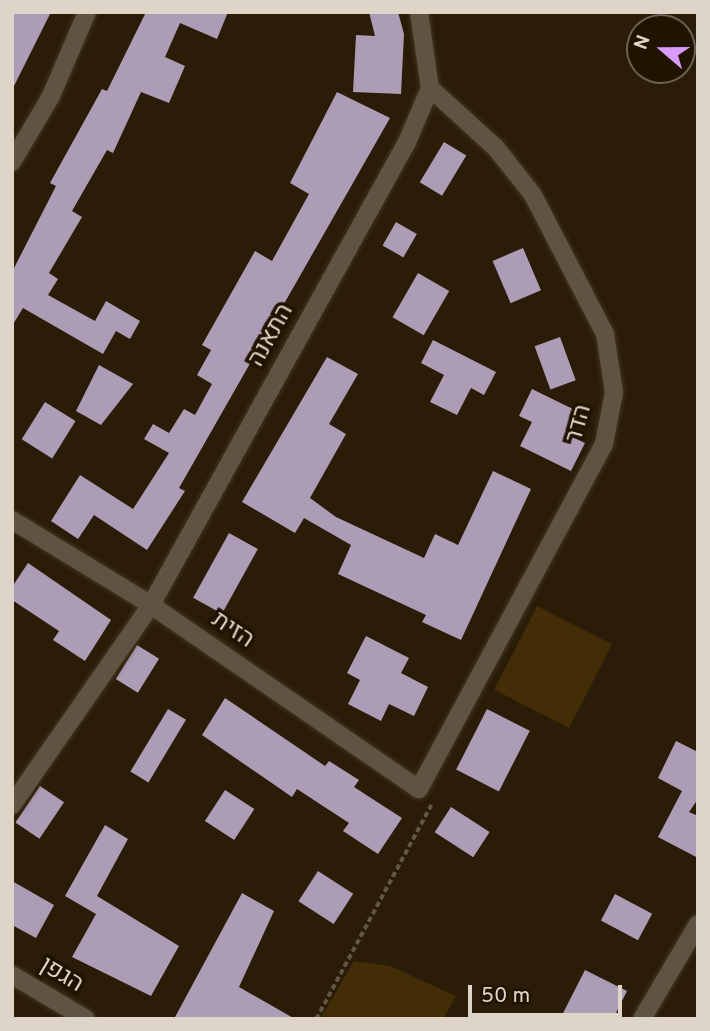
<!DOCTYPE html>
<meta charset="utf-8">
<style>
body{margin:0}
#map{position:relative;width:710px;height:1031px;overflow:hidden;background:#2a1c06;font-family:Overpass,Heebo,sans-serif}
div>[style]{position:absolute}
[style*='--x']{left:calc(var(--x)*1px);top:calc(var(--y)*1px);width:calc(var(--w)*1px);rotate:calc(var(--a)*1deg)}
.green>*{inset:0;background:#422d06;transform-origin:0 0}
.building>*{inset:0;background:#ac9cb6;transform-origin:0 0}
.path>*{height:3.5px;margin-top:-1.75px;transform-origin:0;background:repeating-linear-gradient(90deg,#635743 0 5px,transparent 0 8.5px)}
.roads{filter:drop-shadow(0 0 2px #433621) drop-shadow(0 0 2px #433621)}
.minor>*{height:18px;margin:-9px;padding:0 9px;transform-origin:9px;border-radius:9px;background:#5f5342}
span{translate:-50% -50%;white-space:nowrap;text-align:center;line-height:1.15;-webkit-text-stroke:7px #201300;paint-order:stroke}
.street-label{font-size:24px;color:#ded5c8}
.frame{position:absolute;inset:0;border:14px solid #ded5c8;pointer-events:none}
.north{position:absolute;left:626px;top:14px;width:70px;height:70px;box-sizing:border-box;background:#201300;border:2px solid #6c6150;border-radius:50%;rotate:290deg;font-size:19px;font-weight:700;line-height:28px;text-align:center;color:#ded5c8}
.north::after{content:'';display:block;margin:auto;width:24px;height:32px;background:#d79bf9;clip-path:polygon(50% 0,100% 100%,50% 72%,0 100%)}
.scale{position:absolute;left:468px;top:985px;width:154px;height:32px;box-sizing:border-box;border:4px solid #ded5c8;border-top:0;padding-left:9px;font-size:21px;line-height:24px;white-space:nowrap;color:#ded5c8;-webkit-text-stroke:5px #201300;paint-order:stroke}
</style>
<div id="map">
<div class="green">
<div style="left:537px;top:606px;width:84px;height:94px;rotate:27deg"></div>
<div style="clip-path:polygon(354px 961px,390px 966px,456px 996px,443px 1019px,320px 1019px)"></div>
</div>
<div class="building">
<div style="clip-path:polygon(12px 12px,51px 12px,12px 90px)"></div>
<div style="clip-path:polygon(146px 12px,228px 12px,217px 39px,180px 23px,165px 57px,185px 66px,169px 103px,141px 92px,113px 153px,107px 150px,72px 211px,82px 217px,49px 273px,58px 279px,48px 295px,95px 321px,106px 301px,140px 321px,130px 339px,116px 331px,103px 354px,23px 308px,12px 326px,12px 272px,56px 186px,50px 183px,102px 89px,107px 91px)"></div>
<div style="clip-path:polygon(369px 12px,398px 12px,404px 34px,401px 94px,353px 92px,356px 35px,375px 36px)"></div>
<div style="clip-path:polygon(337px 92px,390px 118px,179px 488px,185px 491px,147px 550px,94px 515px,78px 539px,51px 521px,80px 475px,133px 509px,169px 453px,144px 439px,153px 424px,169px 433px,184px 409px,195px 415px,212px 384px,197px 375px,211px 350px,202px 345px,255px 251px,272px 261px,309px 194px,290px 183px)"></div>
<div style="left:444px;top:142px;width:26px;height:47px;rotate:31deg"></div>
<div style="left:396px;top:222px;width:24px;height:27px;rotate:30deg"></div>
<div style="left:523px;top:248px;width:46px;height:33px;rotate:67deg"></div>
<div style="left:418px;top:273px;width:36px;height:51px;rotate:30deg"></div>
<div style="left:560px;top:337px;width:46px;height:27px;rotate:70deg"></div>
<div style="clip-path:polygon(433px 340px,496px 372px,484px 395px,471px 388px,457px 415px,430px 402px,444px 375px,421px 363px)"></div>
<div style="clip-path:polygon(327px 357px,358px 374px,329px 424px,346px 434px,310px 498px,336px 517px,424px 558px,435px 534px,458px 545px,493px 471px,531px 489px,461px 640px,422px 622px,426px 615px,338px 574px,351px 545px,304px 518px,295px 533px,242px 502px)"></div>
<div style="clip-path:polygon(99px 365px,133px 384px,101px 425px,76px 411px)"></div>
<div style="clip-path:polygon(532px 389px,581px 413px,570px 436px,585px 443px,571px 471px,520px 446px,532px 422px,519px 416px)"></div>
<div style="left:45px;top:402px;width:36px;height:44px;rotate:32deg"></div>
<div style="left:229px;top:533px;width:33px;height:74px;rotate:29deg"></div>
<div style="clip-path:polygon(28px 563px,111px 620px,85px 661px,53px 640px,59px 631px,12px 600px,12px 587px)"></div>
<div style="clip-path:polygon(366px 636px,409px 658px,401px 673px,428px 687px,414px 716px,389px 704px,381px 721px,348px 704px,360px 680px,347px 673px)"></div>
<div style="left:137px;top:645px;width:26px;height:40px;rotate:32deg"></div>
<div style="clip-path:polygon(225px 698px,325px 766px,329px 761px,359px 780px,354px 787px,402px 818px,378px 854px,343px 831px,349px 823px,297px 789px,292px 797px,202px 735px)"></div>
<div style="left:168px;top:709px;width:21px;height:73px;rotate:31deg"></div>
<div style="left:487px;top:709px;width:48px;height:68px;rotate:27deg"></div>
<div style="clip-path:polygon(676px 741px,698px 752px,698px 799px,689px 812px,698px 816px,698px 858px,658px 837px,682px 791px,658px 778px)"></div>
<div style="left:40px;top:786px;width:29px;height:44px;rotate:34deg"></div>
<div style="left:225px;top:790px;width:35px;height:37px;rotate:33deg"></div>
<div style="left:451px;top:807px;width:46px;height:30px;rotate:33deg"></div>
<div style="clip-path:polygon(105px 825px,128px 839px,97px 896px,179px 946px,151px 996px,72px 957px,96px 914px,65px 896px)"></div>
<div style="left:318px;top:871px;width:42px;height:36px;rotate:33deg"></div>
<div style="clip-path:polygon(12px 881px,54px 905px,36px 938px,12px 925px)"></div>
<div style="clip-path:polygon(242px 893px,274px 911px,239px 987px,295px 1019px,174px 1019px)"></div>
<div style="left:615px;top:894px;width:42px;height:30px;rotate:28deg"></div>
<div style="clip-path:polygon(585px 970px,627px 991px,613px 1019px,560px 1019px)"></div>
</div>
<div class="path">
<div style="--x:316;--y:1019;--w:243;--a:-61.7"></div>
</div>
<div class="roads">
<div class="minor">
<div style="--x:419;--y:12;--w:77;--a:81.8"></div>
<div style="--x:12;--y:162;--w:77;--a:-59.4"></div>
<div style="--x:51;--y:96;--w:91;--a:-66.8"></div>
<div style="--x:12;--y:520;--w:163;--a:31.4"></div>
<div style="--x:151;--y:605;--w:325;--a:34.5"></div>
<div style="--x:419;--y:789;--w:391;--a:-61.8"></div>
<div style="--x:604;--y:444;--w:53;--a:-79.1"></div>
<div style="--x:614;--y:392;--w:59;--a:-98.8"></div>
<div style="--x:605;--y:334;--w:157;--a:-117.4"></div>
<div style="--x:533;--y:195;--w:60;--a:-128.2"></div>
<div style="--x:496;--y:148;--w:89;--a:-137.7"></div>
<div style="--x:12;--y:805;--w:244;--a:-55.2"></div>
<div style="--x:151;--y:605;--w:529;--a:-61.06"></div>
<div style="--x:407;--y:142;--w:59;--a:-66.9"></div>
<div style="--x:12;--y:975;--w:86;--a:30.7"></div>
<div style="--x:642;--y:1019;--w:110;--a:-59.5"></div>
</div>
</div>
<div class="street-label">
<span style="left:272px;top:336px;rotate:-61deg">התאנה</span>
<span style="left:580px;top:424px;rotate:-74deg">הדר</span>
<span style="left:232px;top:631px;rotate:34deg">הזית</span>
<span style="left:61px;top:976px;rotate:31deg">הגפן</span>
</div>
<div class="frame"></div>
<div class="north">N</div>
<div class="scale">50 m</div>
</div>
